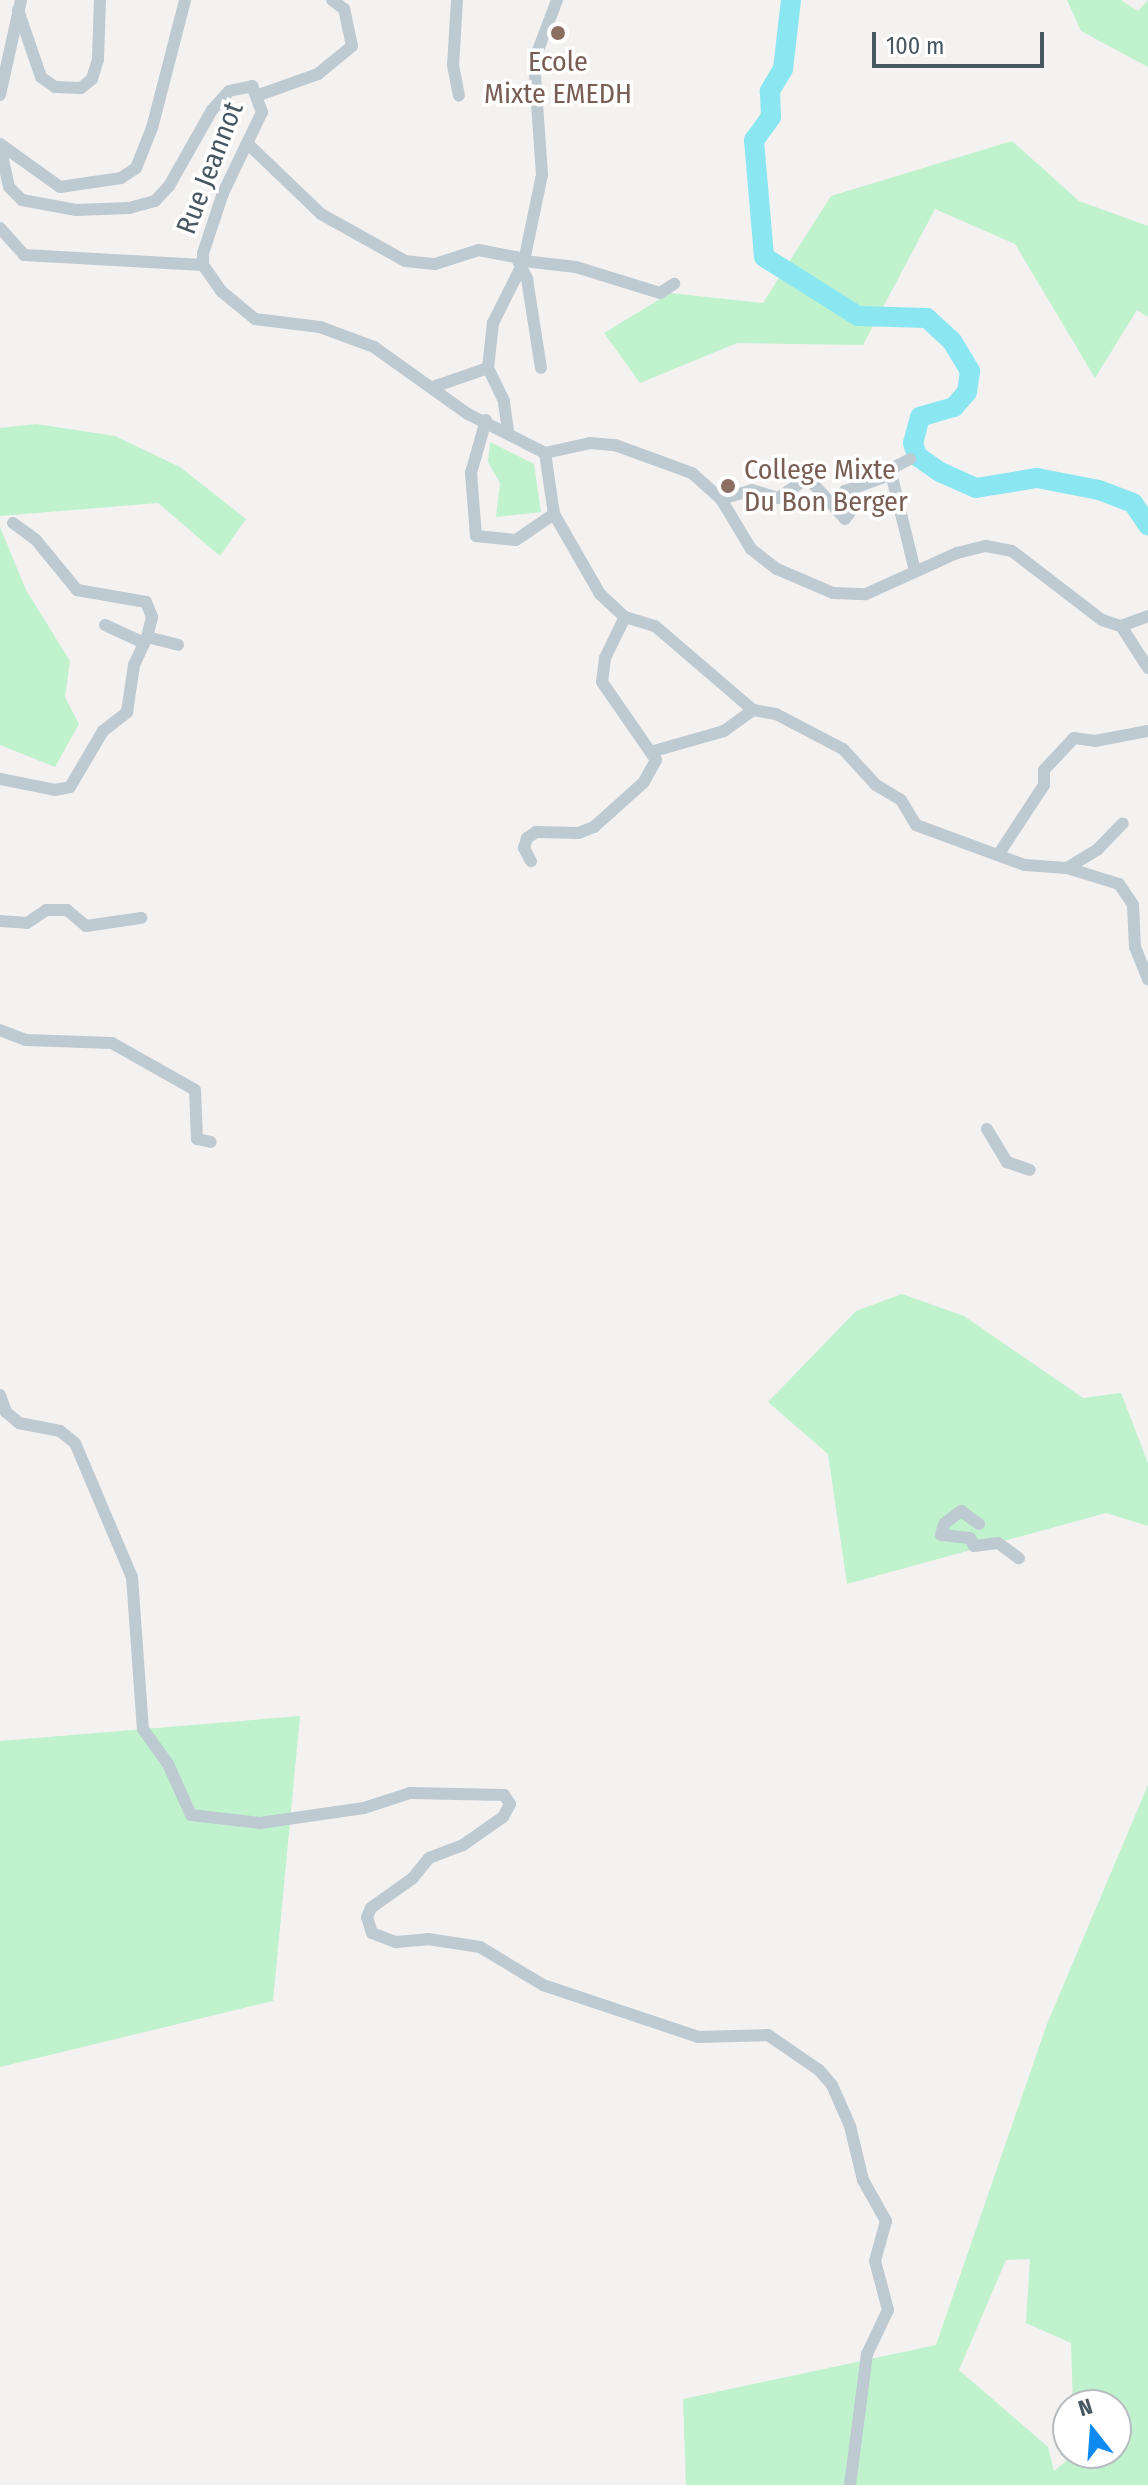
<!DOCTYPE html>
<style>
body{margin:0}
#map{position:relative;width:1148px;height:2485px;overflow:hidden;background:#f4f1f1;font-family:"Fira Sans Condensed",sans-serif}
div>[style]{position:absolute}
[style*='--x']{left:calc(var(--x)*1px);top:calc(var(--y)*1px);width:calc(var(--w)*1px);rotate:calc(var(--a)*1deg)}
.green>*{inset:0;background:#bff2cd}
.river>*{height:20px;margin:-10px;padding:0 10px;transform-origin:10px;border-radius:10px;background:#8ae7f1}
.minor>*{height:12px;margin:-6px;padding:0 6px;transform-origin:6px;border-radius:6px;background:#becad1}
.dots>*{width:22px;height:22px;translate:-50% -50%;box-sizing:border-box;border:4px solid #fff;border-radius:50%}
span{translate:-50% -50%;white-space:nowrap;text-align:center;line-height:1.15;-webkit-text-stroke:7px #fff;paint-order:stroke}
.education-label{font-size:28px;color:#785e54}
.left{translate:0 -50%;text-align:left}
.street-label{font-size:28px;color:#485760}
.north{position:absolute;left:1052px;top:2389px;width:80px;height:80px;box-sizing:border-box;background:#fff;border:2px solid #b6bcbf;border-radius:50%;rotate:343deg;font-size:22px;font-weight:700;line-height:32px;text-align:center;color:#485760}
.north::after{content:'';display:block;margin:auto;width:28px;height:36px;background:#0f8af0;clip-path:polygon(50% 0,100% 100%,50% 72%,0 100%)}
.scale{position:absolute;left:872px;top:32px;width:172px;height:36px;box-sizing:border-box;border:4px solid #485760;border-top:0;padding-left:10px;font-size:24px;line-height:28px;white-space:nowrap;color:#485760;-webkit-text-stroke:6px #fff;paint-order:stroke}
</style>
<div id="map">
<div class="green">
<div style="clip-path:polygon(1067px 0,1121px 0,1138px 11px,1148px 0,1148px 67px,1081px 31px)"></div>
<div style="clip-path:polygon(1012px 141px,1079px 201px,1148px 226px,1148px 317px,1137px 310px,1095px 378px,1015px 244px,935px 209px,863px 345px,737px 343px,640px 383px,604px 333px,670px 293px,763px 303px,831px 196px)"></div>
<div style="clip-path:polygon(36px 424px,115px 436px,180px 467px,246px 519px,220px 556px,158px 503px,0 516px,0 428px)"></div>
<div style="clip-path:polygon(490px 442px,534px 464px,541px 512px,496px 517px,500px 483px,488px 462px)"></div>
<div style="clip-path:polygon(0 527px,26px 590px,70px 661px,65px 697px,79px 724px,55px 767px,0 745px)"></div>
<div style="clip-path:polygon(902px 1294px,964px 1316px,1083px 1398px,1121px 1393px,1148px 1463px,1148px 1526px,1106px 1513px,847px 1584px,828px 1454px,768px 1402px,856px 1311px)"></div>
<div style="clip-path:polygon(300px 1716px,273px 2001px,0 2067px,0 1741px)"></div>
<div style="clip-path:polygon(evenodd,1148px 1785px,1148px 2485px,686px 2485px,683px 2399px,936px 2345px,1047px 2024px,1148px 1785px,1030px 2259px,1026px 2323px,1071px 2343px,1073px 2405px,1116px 2405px,1116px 2453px,1076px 2453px,1054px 2471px,1048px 2447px,959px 2370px,1006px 2260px,1030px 2259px)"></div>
</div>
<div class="river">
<div style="--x:791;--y:0;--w:69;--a:96.6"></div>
<div style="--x:783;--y:69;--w:26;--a:121"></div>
<div style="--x:770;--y:91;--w:26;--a:88"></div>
<div style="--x:771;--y:117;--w:29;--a:126"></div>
<div style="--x:754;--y:140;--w:117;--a:85.1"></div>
<div style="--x:764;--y:257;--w:111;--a:32.1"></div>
<div style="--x:858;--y:316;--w:69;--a:1.7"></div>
<div style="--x:927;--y:318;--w:34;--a:43"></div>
<div style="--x:952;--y:341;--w:35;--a:59"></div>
<div style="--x:970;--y:371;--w:21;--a:98"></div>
<div style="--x:967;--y:392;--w:20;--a:131"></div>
<div style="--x:954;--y:407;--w:35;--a:164"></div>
<div style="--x:920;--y:417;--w:27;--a:105"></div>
<div style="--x:913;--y:443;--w:14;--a:73"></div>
<div style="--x:917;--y:456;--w:28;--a:35"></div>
<div style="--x:940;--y:472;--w:39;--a:24"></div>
<div style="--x:976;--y:488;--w:62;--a:-9.3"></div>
<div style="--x:1037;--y:478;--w:63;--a:11"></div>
<div style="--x:1099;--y:490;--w:36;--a:21"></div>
<div style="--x:1133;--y:503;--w:27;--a:56"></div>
</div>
<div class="minor">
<div style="--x:457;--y:0;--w:65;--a:93.5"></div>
<div style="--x:453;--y:65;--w:31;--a:79"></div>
<div style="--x:18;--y:10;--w:71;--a:71.1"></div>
<div style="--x:41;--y:77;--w:17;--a:36"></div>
<div style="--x:55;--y:87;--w:26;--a:2"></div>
<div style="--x:81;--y:88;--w:14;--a:-39"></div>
<div style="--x:92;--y:79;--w:21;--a:-73"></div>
<div style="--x:98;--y:59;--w:59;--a:-88.1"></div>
<div style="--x:0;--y:95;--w:97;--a:-77.5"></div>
<div style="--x:259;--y:95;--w:63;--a:-19.6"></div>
<div style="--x:318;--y:74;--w:44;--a:-39.5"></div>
<div style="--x:352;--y:46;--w:38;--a:-102"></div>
<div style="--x:344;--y:9;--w:15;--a:-143"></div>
<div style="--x:247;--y:143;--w:103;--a:43.8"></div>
<div style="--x:321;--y:214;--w:96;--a:29.2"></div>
<div style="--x:405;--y:261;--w:30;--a:6"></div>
<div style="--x:435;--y:264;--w:46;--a:-17.7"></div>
<div style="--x:479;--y:250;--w:38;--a:11"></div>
<div style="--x:516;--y:257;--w:25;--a:63"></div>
<div style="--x:527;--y:279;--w:90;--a:81.1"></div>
<div style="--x:0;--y:144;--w:74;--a:35.6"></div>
<div style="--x:60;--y:187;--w:62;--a:-8.4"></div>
<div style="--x:121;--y:178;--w:18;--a:-34"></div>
<div style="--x:136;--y:168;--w:43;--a:-68.2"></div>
<div style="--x:152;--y:128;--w:132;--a:-75.5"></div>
<div style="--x:0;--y:146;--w:42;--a:77.6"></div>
<div style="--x:9;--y:187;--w:18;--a:45"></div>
<div style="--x:22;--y:200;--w:55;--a:10.5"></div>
<div style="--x:76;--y:210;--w:53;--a:-2.2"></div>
<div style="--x:129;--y:208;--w:27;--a:-15"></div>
<div style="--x:155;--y:201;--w:21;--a:-47"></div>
<div style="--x:169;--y:186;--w:87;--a:-60.5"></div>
<div style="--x:212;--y:110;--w:25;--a:-48"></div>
<div style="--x:229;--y:91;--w:24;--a:-12"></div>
<div style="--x:252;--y:86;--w:28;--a:69"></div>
<div style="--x:262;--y:112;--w:90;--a:115.7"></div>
<div style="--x:223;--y:193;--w:63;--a:108.4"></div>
<div style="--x:203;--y:253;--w:12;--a:90"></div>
<div style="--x:203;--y:265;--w:32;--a:55"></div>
<div style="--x:221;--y:291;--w:44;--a:39.5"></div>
<div style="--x:255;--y:319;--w:65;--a:7"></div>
<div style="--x:320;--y:327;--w:58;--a:20.3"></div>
<div style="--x:374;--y:347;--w:115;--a:35.5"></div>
<div style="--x:468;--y:414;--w:86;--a:26.9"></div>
<div style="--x:545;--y:453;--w:62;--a:81.6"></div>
<div style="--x:554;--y:514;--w:92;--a:60.1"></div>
<div style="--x:600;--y:594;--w:34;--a:43"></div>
<div style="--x:625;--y:617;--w:46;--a:116"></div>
<div style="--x:605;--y:658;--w:24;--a:97"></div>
<div style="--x:602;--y:682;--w:95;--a:55.3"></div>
<div style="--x:656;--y:760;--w:26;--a:119"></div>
<div style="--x:643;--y:783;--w:66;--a:138.1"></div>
<div style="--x:594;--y:827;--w:17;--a:159"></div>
<div style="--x:578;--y:833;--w:42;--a:-178.6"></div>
<div style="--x:536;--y:832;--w:11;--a:146"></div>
<div style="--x:527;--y:838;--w:10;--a:107"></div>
<div style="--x:524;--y:848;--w:15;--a:62"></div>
<div style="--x:0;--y:228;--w:36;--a:48"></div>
<div style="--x:24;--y:255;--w:179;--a:3.2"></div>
<div style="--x:524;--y:261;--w:52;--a:6.6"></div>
<div style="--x:576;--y:267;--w:88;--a:17.2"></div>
<div style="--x:660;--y:293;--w:17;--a:-33"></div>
<div style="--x:436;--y:386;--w:55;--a:-19.1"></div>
<div style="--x:486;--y:420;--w:55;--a:105.8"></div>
<div style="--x:471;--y:473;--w:63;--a:85.5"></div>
<div style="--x:476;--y:536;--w:40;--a:5.7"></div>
<div style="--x:516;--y:540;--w:46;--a:-34.4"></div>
<div style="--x:508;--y:431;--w:30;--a:-98"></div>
<div style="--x:504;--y:401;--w:37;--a:-116"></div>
<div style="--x:488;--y:368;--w:45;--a:-83.7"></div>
<div style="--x:493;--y:323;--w:69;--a:-63.4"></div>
<div style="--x:524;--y:261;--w:88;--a:-78.2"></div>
<div style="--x:542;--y:175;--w:114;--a:-94"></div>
<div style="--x:534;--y:61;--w:65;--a:-69.3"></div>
<div style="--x:545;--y:453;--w:46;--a:-12.5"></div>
<div style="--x:590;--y:443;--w:25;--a:5"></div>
<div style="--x:615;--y:445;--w:82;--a:20"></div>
<div style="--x:692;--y:473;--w:39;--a:42"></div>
<div style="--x:721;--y:499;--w:58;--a:59"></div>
<div style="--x:751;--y:549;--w:33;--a:38"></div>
<div style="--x:777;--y:569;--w:61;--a:23.2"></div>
<div style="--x:833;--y:593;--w:33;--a:2"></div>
<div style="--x:866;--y:594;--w:100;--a:-24.3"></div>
<div style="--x:957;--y:553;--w:30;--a:-14"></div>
<div style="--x:986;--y:546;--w:26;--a:11"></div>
<div style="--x:1012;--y:551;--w:113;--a:37.5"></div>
<div style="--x:1102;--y:620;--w:20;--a:18"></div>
<div style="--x:1121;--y:626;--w:29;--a:-20"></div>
<div style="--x:910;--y:459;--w:22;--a:153"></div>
<div style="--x:890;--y:469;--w:105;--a:76.2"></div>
<div style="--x:721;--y:499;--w:32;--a:-16"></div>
<div style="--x:752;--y:490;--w:27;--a:17"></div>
<div style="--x:778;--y:498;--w:36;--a:-34"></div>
<div style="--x:808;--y:478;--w:55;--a:47.9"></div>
<div style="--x:845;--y:519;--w:14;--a:-54"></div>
<div style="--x:853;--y:508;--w:19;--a:-115"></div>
<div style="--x:845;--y:491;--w:48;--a:-19.6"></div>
<div style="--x:13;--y:523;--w:29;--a:36"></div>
<div style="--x:36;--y:540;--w:65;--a:50.6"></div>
<div style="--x:77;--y:590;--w:70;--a:9.9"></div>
<div style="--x:146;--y:602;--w:16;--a:68"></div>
<div style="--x:152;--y:617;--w:21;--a:104"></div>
<div style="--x:147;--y:637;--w:32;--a:14"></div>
<div style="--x:625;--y:617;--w:31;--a:17"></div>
<div style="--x:655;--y:626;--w:129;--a:40.6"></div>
<div style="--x:105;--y:625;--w:43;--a:24.8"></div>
<div style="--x:1121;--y:626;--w:50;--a:57.3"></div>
<div style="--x:654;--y:751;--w:73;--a:-15.9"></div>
<div style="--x:724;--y:731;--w:36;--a:-36"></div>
<div style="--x:753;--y:710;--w:23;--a:10"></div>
<div style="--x:776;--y:714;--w:76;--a:27.6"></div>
<div style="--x:843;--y:749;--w:49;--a:47.5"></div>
<div style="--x:876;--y:785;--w:29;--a:31"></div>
<div style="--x:901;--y:800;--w:29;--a:59"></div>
<div style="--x:916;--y:825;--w:116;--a:20.2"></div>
<div style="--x:1025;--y:865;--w:42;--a:4.1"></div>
<div style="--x:1067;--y:868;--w:54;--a:17.1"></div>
<div style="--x:1119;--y:884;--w:25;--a:56"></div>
<div style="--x:1133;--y:905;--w:42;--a:87.3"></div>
<div style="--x:1135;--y:947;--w:35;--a:68"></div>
<div style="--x:0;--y:779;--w:56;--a:11.3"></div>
<div style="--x:55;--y:790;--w:15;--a:-11"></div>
<div style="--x:70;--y:787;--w:65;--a:-59.5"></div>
<div style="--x:103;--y:731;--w:31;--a:-38"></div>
<div style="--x:127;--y:712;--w:48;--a:-81.5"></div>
<div style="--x:134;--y:665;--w:31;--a:-65"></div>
<div style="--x:1000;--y:852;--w:80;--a:-56.7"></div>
<div style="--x:1044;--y:785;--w:15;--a:-90"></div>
<div style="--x:1044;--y:770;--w:44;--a:-46.8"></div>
<div style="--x:1074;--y:738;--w:21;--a:8"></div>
<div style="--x:1095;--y:741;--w:54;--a:-10.7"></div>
<div style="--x:1067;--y:868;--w:35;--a:-31"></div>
<div style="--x:1097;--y:850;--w:37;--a:-46"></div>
<div style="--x:0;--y:921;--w:27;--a:4"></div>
<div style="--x:27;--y:923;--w:23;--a:-34"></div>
<div style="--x:46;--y:910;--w:21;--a:0"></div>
<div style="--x:67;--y:910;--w:25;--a:40"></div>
<div style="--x:86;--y:926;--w:56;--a:-8.3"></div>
<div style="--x:0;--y:1030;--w:28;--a:21"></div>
<div style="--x:26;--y:1040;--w:86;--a:2"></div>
<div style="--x:112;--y:1043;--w:95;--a:29.5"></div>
<div style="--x:195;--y:1090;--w:49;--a:87.7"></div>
<div style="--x:197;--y:1139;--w:14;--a:12"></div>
<div style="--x:987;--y:1129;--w:39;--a:59"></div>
<div style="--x:1007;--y:1162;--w:24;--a:19"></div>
<div style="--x:0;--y:1395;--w:18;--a:71"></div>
<div style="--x:6;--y:1412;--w:17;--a:40"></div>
<div style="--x:19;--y:1423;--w:42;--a:11"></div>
<div style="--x:60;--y:1431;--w:19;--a:39"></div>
<div style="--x:75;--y:1443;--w:146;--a:67"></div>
<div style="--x:132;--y:1577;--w:152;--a:85.9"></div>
<div style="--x:143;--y:1729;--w:43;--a:54.5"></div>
<div style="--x:168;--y:1764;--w:56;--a:65.7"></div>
<div style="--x:191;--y:1815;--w:69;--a:6.6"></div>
<div style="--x:260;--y:1823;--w:105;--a:-8.2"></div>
<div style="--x:364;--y:1808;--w:48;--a:-18.1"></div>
<div style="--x:410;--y:1793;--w:94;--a:1.2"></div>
<div style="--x:504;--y:1795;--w:11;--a:56"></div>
<div style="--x:510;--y:1804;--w:15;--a:118"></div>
<div style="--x:503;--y:1817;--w:49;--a:145"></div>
<div style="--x:463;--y:1845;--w:36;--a:159"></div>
<div style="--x:429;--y:1858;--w:26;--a:129"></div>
<div style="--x:413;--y:1878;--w:52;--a:144.5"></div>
<div style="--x:371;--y:1908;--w:10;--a:114"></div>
<div style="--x:367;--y:1917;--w:17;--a:73"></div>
<div style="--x:372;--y:1933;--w:26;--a:21"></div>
<div style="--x:396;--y:1942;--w:32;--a:-5"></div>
<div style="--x:428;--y:1939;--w:53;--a:8.7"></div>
<div style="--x:480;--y:1947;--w:74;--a:31.1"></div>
<div style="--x:543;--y:1985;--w:163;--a:18.5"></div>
<div style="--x:698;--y:2037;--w:70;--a:-1.6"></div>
<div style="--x:768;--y:2035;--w:62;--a:34.5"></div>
<div style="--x:819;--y:2070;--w:20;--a:49"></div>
<div style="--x:832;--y:2085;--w:45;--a:66.3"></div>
<div style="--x:850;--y:2126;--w:56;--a:76.5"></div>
<div style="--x:863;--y:2180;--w:47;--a:60.7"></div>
<div style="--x:886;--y:2221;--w:41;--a:105.4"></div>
<div style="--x:875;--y:2261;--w:51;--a:75.1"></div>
<div style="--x:888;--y:2310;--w:49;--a:115.5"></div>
<div style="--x:867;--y:2354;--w:132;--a:97.4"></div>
<div style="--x:979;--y:1524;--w:22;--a:-144"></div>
<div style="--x:961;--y:1511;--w:21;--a:143"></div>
<div style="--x:944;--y:1524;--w:11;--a:105"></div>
<div style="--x:941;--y:1535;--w:29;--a:6"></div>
<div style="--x:970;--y:1538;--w:9;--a:63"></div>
<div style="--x:974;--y:1546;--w:24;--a:-7"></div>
<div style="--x:998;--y:1543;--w:26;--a:36"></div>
</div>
<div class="dots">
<div style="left:558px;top:33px;background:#8d6e63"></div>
<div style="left:728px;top:486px;background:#8d6e63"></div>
</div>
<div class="education-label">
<span style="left:558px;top:78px">Ecole<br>Mixte EMEDH</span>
<span class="left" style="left:744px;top:486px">College Mixte<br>Du Bon Berger</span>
</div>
<div class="street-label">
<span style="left:210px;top:168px;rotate:-69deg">Rue Jeannot</span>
</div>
<div class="north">N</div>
<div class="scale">100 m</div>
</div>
